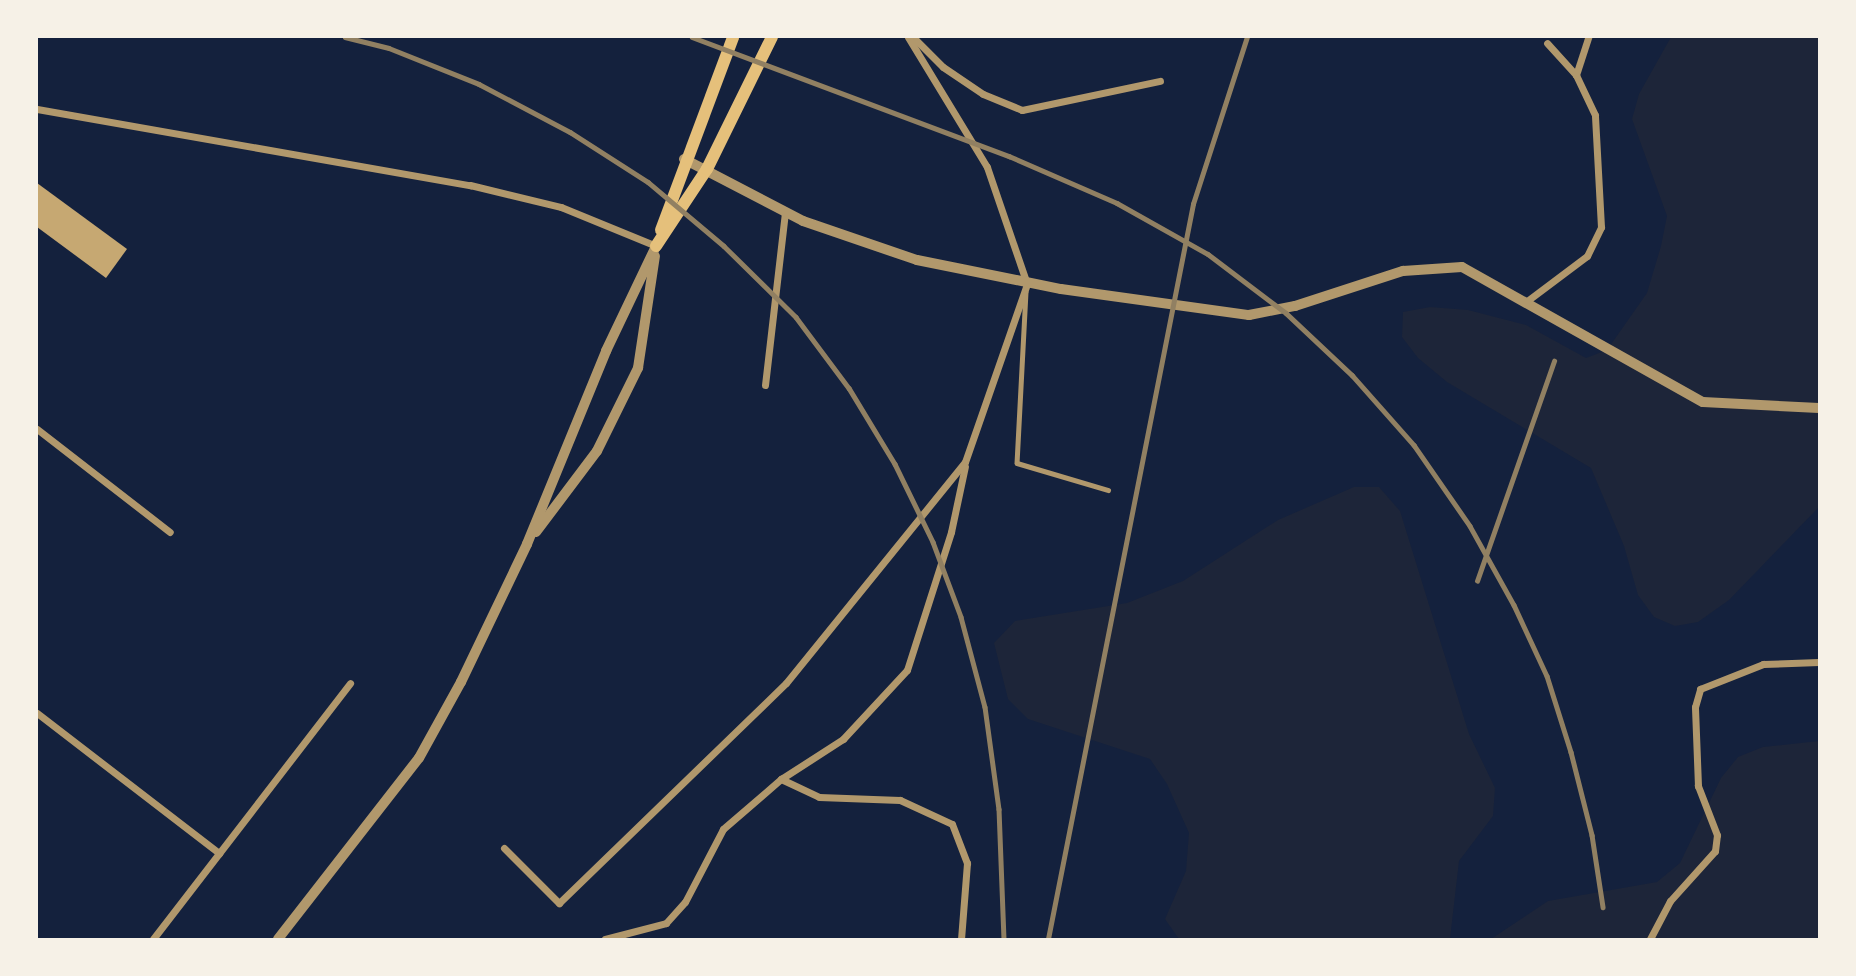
<!DOCTYPE html>
<style>
body{margin:0}
#map{position:relative;width:1856px;height:976px;overflow:hidden;background:#14213d;font-family:Jost,sans-serif}
div>[style]{position:absolute}
[style*='--x']{left:calc(var(--x)*1px);top:calc(var(--y)*1px);width:calc(var(--w)*1px);rotate:calc(var(--a)*1deg)}
.green>*{inset:0;background:#1d2539}
.building>*{inset:0;background:#c6a872}
.service>*{height:4.5px;margin:-2.25px;padding:0 2.25px;transform-origin:2.25px;border-radius:2.25px;background:#b1986c}
.minor>*{height:7px;margin:-3.5px;padding:0 3.5px;transform-origin:3.5px;border-radius:3.5px;background:#b1986c}
.tertiary>*{height:10px;margin:-5px;padding:0 5px;transform-origin:5px;border-radius:5px;background:#b1986c}
.primary>*{height:12px;margin:-6px;padding:0 6px;transform-origin:6px;border-radius:6px;background:#e5c07b}
.rail>*{height:4.5px;margin:-2.25px;padding:0 2.25px;transform-origin:2.25px;border-radius:2.25px;background:#918062}
span{translate:-50% -50%;white-space:nowrap;text-align:center;line-height:1.15;-webkit-text-stroke:5px #f6f1e7;paint-order:stroke}
.frame{position:absolute;inset:0;border:38px solid #f6f1e7;pointer-events:none}
</style>
<div id="map">
<div class="green">
<div style="clip-path:polygon(1671px 37px,1819px 37px,1819px 507px,1729px 600px,1698px 622px,1675px 626px,1654px 617px,1638px 595px,1624px 546px,1591px 468px,1447px 382px,1418px 358px,1402px 337px,1403px 312px,1430px 307px,1468px 310px,1526px 325px,1586px 358px,1607px 350px,1647px 293px,1661px 246px,1667px 216px,1632px 119px,1639px 94px)"></div>
<div style="clip-path:polygon(1354px 487px,1379px 487px,1400px 511px,1469px 734px,1495px 788px,1493px 816px,1459px 861px,1450px 939px,1179px 939px,1165px 919px,1186px 871px,1189px 833px,1167px 784px,1150px 759px,1028px 719px,1008px 699px,994px 643px,1015px 621px,1127px 603px,1183px 581px,1278px 520px)"></div>
<div style="clip-path:polygon(1819px 741px,1819px 939px,1491px 939px,1548px 901px,1657px 882px,1680px 863px,1721px 778px,1738px 757px,1763px 747px)"></div>
</div>
<div class="building">
<div style="clip-path:polygon(37px 183px,127px 249px,106px 278px,37px 227px)"></div>
</div>
<div class="service">
<div style="--x:1026;--y:292;--w:171;--a:93"></div>
<div style="--x:1017;--y:463;--w:95;--a:16.5"></div>
</div>
<div class="minor">
<div style="--x:913;--y:37;--w:42;--a:45"></div>
<div style="--x:943;--y:67;--w:48;--a:34"></div>
<div style="--x:983;--y:94;--w:42;--a:22.3"></div>
<div style="--x:1022;--y:110;--w:141;--a:-11.9"></div>
<div style="--x:1576;--y:75;--w:40;--a:-72"></div>
<div style="--x:37;--y:109;--w:440;--a:10"></div>
<div style="--x:470;--y:185;--w:94;--a:13.6"></div>
<div style="--x:561;--y:207;--w:103;--a:22.3"></div>
<div style="--x:1527;--y:301;--w:75;--a:-36.9"></div>
<div style="--x:1587;--y:256;--w:32;--a:-64"></div>
<div style="--x:1601;--y:227;--w:112;--a:-93.1"></div>
<div style="--x:1595;--y:115;--w:44;--a:-115.4"></div>
<div style="--x:1576;--y:75;--w:43;--a:-132.2"></div>
<div style="--x:765;--y:385;--w:173;--a:-83.4"></div>
<div style="--x:37;--y:429;--w:168;--a:37.8"></div>
<div style="--x:37;--y:713;--w:230;--a:37.6"></div>
<div style="--x:781;--y:779;--w:42;--a:25.3"></div>
<div style="--x:819;--y:797;--w:81;--a:2.1"></div>
<div style="--x:900;--y:800;--w:57;--a:24.8"></div>
<div style="--x:952;--y:824;--w:42;--a:69"></div>
<div style="--x:967;--y:863;--w:76;--a:94.5"></div>
<div style="--x:504;--y:848;--w:78;--a:45"></div>
<div style="--x:559;--y:903;--w:316;--a:-44.1"></div>
<div style="--x:786;--y:683;--w:284;--a:-51"></div>
<div style="--x:965;--y:462;--w:188;--a:-70.8"></div>
<div style="--x:1027;--y:284;--w:124;--a:-108.9"></div>
<div style="--x:987;--y:167;--w:152;--a:-121.3"></div>
<div style="--x:153;--y:939;--w:323;--a:-52.4"></div>
<div style="--x:605;--y:939;--w:63;--a:-14.7"></div>
<div style="--x:666;--y:923;--w:28;--a:-48"></div>
<div style="--x:685;--y:902;--w:82;--a:-62.5"></div>
<div style="--x:723;--y:829;--w:77;--a:-40.8"></div>
<div style="--x:781;--y:779;--w:74;--a:-32.8"></div>
<div style="--x:843;--y:739;--w:94;--a:-47.2"></div>
<div style="--x:907;--y:670;--w:145;--a:-72.3"></div>
<div style="--x:951;--y:532;--w:67;--a:-78"></div>
<div style="--x:1650;--y:939;--w:43;--a:-62.2"></div>
<div style="--x:1670;--y:901;--w:67;--a:-48"></div>
<div style="--x:1715;--y:851;--w:16;--a:-83"></div>
<div style="--x:1717;--y:835;--w:53;--a:-111.2"></div>
<div style="--x:1698;--y:786;--w:79;--a:-92.2"></div>
<div style="--x:1695;--y:707;--w:19;--a:-74"></div>
<div style="--x:1700;--y:689;--w:68;--a:-21.6"></div>
<div style="--x:1763;--y:664;--w:56;--a:-2"></div>
</div>
<div class="tertiary">
<div style="--x:684;--y:159;--w:134;--a:27.5"></div>
<div style="--x:803;--y:221;--w:120;--a:18.9"></div>
<div style="--x:917;--y:260;--w:147;--a:11.4"></div>
<div style="--x:1061;--y:289;--w:190;--a:7.9"></div>
<div style="--x:1249;--y:315;--w:47;--a:-11.1"></div>
<div style="--x:1295;--y:306;--w:114;--a:-18"></div>
<div style="--x:1403;--y:271;--w:59;--a:-3.9"></div>
<div style="--x:1462;--y:267;--w:276;--a:29.3"></div>
<div style="--x:1703;--y:402;--w:116;--a:3"></div>
<div style="--x:536;--y:532;--w:101;--a:-53"></div>
<div style="--x:597;--y:451;--w:93;--a:-63.7"></div>
<div style="--x:638;--y:368;--w:113;--a:-81.4"></div>
<div style="--x:278;--y:939;--w:229;--a:-52.1"></div>
<div style="--x:419;--y:758;--w:87;--a:-61.1"></div>
<div style="--x:461;--y:682;--w:153;--a:-64.4"></div>
<div style="--x:527;--y:544;--w:209;--a:-67.7"></div>
<div style="--x:606;--y:351;--w:116;--a:-64.5"></div>
</div>
<div class="primary">
<div style="--x:661;--y:230;--w:206;--a:-69.5"></div>
<div style="--x:656;--y:246;--w:92;--a:-56.5"></div>
<div style="--x:707;--y:169;--w:147;--a:-63.8"></div>
</div>
<div class="rail">
<div style="--x:345;--y:37;--w:45;--a:14"></div>
<div style="--x:389;--y:48;--w:97;--a:21.8"></div>
<div style="--x:479;--y:84;--w:103;--a:27.8"></div>
<div style="--x:570;--y:132;--w:93;--a:32.7"></div>
<div style="--x:648;--y:182;--w:99;--a:40.1"></div>
<div style="--x:724;--y:246;--w:101;--a:44.6"></div>
<div style="--x:796;--y:317;--w:89;--a:53.3"></div>
<div style="--x:849;--y:388;--w:89;--a:58.8"></div>
<div style="--x:895;--y:464;--w:87;--a:64"></div>
<div style="--x:933;--y:542;--w:80;--a:69.5"></div>
<div style="--x:961;--y:617;--w:93;--a:75.1"></div>
<div style="--x:985;--y:707;--w:103;--a:82.2"></div>
<div style="--x:999;--y:809;--w:130;--a:87.8"></div>
<div style="--x:692;--y:37;--w:339;--a:20.6"></div>
<div style="--x:1009;--y:156;--w:118;--a:23.5"></div>
<div style="--x:1117;--y:203;--w:104;--a:29.3"></div>
<div style="--x:1208;--y:254;--w:98;--a:37.1"></div>
<div style="--x:1286;--y:313;--w:91;--a:43.2"></div>
<div style="--x:1352;--y:375;--w:94;--a:48.5"></div>
<div style="--x:1414;--y:445;--w:98;--a:55.3"></div>
<div style="--x:1470;--y:526;--w:90;--a:60.9"></div>
<div style="--x:1514;--y:605;--w:78;--a:65.1"></div>
<div style="--x:1547;--y:676;--w:80;--a:72.5"></div>
<div style="--x:1571;--y:752;--w:86;--a:75.8"></div>
<div style="--x:1592;--y:835;--w:73;--a:81.3"></div>
<div style="--x:1477;--y:581;--w:233;--a:-70.7"></div>
<div style="--x:1048;--y:939;--w:749;--a:-78.84"></div>
<div style="--x:1193;--y:204;--w:176;--a:-72.1"></div>
</div>
<div class="frame"></div>
</div>
